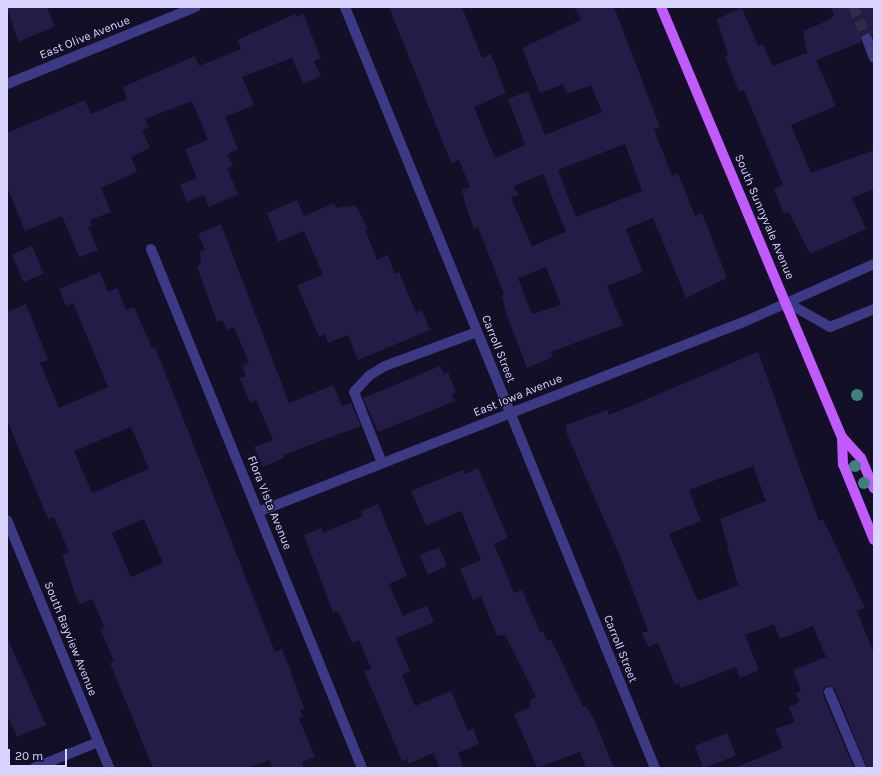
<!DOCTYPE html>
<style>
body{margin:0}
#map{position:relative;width:881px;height:775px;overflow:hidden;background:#130f26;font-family:Karla,sans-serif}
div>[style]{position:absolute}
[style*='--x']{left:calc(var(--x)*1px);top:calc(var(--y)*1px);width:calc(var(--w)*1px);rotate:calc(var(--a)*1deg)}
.building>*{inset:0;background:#241b47;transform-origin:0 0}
.minor-tunnel>*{height:10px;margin-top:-5px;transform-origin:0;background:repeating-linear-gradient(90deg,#312d47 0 10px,transparent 0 15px)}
.minor>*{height:10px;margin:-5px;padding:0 5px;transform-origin:5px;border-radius:5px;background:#3d3a85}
.major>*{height:10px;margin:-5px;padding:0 5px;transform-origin:5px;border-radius:5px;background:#c25bff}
.trees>*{width:12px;height:12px;margin:-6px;border-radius:50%;background:#3d827b}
span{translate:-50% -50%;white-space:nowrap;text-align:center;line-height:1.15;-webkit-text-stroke:3px #130f26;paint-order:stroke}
.street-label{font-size:12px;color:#d9d4ff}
.frame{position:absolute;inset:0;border:8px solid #d9d4ff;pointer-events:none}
.scale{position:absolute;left:8px;top:749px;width:59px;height:18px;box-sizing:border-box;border:2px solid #d9d4ff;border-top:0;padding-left:5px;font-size:12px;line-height:14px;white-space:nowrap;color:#d9d4ff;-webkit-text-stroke:3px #130f26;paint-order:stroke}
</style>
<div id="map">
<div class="building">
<div style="clip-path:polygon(7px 7px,47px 7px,55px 26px,18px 42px)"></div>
<div style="clip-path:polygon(evenodd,389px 7px,462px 7px,482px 58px,491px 54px,506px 93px,474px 107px,495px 158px,525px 145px,508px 99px,528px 91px,545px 135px,602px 112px,591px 85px,567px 94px,563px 84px,540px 93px,522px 48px,581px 20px,575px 7px,614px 7px,660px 127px,654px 129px,672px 176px,678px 173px,695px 216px,702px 213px,727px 278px,686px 298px,653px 218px,626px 229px,643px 272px,607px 286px,623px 325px,551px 352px,553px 357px,527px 368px,506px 313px,502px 296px,504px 294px,478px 227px,474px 229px,466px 207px,462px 190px,470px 187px,459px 160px,451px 163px,389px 7px,625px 144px,642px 191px,576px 217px,558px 170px,625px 144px,389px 7px,543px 174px,566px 232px,532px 246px,511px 198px,518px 195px,514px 186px,543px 174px,389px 7px,546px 267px,561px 305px,532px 314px,518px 278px,546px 267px)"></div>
<div style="clip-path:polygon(831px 7px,874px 7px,874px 36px,864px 33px,861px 42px,816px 60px,836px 106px,791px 125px,811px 173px,874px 150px,874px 189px,852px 198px,866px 229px,810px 254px,789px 212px,784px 214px,774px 189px,783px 185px,744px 90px,739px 92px,725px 56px,728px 55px,717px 19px,742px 8px,758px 46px,763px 44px,773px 66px,807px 53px,803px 31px,829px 20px,834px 15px)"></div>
<div style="clip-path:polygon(295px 14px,296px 17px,303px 14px,321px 58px,314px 61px,321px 76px,303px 84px,292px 58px,242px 77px,254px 105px,225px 117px,238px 149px,227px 154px,233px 166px,227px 168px,238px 194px,209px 207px,204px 195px,187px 202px,180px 185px,197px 178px,185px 149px,208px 140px,192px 101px,145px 119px,149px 128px,142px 130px,150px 148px,131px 157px,137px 172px,101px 188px,111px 212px,90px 220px,92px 226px,88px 227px,98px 250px,79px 257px,62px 216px,25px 231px,7px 187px,7px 133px,85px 100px,91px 114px,127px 99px,123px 87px,195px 56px,199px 66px,241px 49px,237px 40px)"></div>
<div style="clip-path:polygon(297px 200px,304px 216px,334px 203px,336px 208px,355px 205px,368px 228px,365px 229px,377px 260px,388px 255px,395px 274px,399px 272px,416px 313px,422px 310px,430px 330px,358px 360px,348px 335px,328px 343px,325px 334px,319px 337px,297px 285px,323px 275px,304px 231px,278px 242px,267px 213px)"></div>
<div style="clip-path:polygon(221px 224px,289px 403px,333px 385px,342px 406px,351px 403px,361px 426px,283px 455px,284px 458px,263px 467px,254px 447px,273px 440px,256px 400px,250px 403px,240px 378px,246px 376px,242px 366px,249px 363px,234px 327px,227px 330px,222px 320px,217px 322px,197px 266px,201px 264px,200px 252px,205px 250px,198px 234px)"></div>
<div style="left:32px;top:246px;width:30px;height:22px;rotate:67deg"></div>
<div style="clip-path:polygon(evenodd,100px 272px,108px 292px,117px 288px,126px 310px,134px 307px,152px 348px,155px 347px,275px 652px,282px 649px,288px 664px,304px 708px,300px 710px,303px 717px,299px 719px,315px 757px,302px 762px,304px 768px,273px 768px,269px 760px,249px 768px,153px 768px,110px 663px,114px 661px,100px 629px,105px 628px,92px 599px,80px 604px,74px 591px,62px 554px,69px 552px,54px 517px,48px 519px,7px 420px,7px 312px,26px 304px,48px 360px,40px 363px,59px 408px,108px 387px,73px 303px,66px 306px,59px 289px,100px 272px,131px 427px,149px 469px,92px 493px,74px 451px,131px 427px,100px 272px,144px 519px,163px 563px,131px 577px,112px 533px,144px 519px)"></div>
<div style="clip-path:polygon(evenodd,758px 352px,819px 521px,823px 519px,865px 608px,857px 611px,874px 654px,874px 768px,867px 768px,835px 689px,829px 686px,824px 688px,823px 695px,854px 768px,734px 768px,783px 748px,775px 729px,795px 722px,789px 707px,800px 702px,796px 693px,801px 691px,793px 670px,826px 657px,813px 626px,780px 639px,774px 624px,745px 635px,759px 670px,740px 678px,736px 667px,681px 688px,679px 683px,675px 685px,658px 643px,648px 647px,642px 633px,648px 631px,621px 559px,567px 434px,566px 425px,607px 410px,609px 415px,758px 352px,753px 466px,766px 501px,720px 519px,738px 585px,698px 601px,669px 534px,701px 521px,689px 490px,753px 466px)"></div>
<div style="clip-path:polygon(440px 366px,444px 374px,448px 372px,456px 393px,452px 394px,455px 401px,378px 432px,363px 398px)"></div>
<div style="clip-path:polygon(478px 468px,508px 538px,494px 544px,514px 593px,522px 590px,540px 632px,543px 631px,547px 641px,551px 639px,583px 707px,586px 706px,593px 717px,614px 768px,586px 768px,580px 752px,537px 768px,514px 714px,531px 707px,529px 701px,536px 697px,505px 635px,497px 636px,481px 596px,473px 600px,460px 569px,481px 560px,461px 511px,426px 526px,411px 491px,463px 470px,465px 474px)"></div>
<div style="clip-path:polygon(378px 504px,407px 576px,389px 584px,403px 616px,427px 606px,434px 622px,396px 638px,410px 671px,402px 675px,415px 706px,451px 691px,468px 731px,473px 728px,479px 744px,458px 753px,464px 768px,440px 768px,433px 753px,409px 764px,407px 759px,402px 761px,364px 671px,371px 669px,359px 640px,352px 643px,338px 611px,333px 613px,304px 535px,321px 528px,323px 533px,363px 516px,361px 511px)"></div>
<div style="left:439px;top:547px;width:21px;height:21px;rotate:67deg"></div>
<div style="clip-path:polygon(7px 637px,46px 725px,17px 737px,7px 715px)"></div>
<div style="left:727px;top:733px;width:24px;height:35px;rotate:68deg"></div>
</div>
<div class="minor-tunnel">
<div style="--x:853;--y:7;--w:35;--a:66"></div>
</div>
<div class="minor">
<div style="--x:345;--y:7;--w:822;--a:67.84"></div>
<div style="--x:867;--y:39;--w:20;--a:70"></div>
<div style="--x:7;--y:84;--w:204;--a:-22.2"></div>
<div style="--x:151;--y:249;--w:560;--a:67.88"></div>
<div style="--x:786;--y:302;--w:51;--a:29.6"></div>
<div style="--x:830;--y:327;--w:48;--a:-22.2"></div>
<div style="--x:382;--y:463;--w:76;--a:-111.5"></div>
<div style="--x:354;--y:392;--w:23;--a:-47"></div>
<div style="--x:370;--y:375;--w:17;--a:-31"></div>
<div style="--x:385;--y:366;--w:98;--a:-20.3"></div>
<div style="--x:258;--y:512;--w:524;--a:-21.38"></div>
<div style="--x:746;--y:321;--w:140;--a:-24"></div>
<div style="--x:7;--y:520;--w:268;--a:67.6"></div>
<div style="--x:829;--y:692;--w:82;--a:67.2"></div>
<div style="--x:34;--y:768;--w:69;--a:-22.1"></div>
</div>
<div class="major">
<div style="--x:661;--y:7;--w:467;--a:67.2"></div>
<div style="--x:842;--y:437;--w:28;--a:48"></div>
<div style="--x:861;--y:458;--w:33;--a:67"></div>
<div style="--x:842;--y:437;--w:27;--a:88"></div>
<div style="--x:843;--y:464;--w:82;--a:67.8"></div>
</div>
<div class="trees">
<div style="left:857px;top:395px"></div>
<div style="left:855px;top:466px"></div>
<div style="left:864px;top:483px"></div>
</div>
<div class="street-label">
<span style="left:85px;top:38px;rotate:-22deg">East Olive Avenue</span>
<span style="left:764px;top:217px;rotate:67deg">South Sunnyvale Avenue</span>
<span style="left:498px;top:349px;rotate:68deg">Carroll Street</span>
<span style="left:518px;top:396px;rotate:-22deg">East Iowa Avenue</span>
<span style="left:269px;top:503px;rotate:68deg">Flora Vista Avenue</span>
<span style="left:70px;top:639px;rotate:68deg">South Bayview Avenue</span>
<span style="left:620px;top:649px;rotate:68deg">Carroll Street</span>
</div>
<div class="frame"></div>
<div class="scale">20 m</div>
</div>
